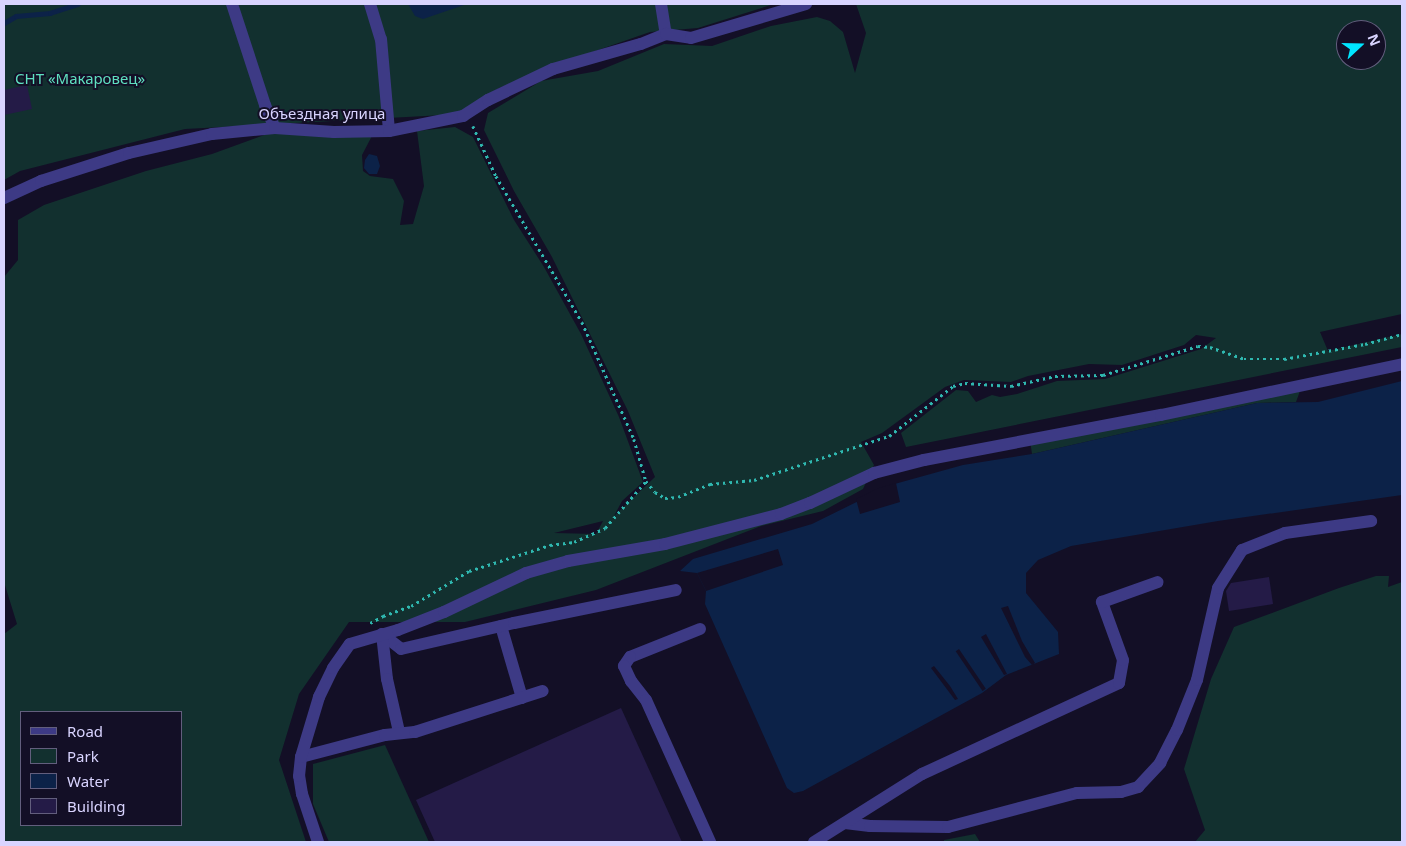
<!DOCTYPE html>
<meta charset="utf-8">
<style>
body{margin:0}
#map{position:relative;width:1406px;height:846px;overflow:hidden;background:#130f26;font-family:"Noto Sans",sans-serif}
div>[style]{position:absolute}
[style*='--x']{left:calc(var(--x)*1px);top:calc(var(--y)*1px);width:calc(var(--w)*1px);rotate:calc(var(--a)*1deg)}
.green>*{inset:0;background:#12302f}
.water>*{inset:0;background:#0c2248}
.pier>*{inset:0;background:#130f26;transform-origin:0 0}
.stream>*{height:4.5px;margin:-2.25px;padding:0 2.25px;transform-origin:2.25px;border-radius:2.25px;background:#0c2248}
.building>*{inset:0;background:#241b47}
.path>*{height:2.5px;margin-top:-1.25px;transform-origin:0;background:repeating-linear-gradient(90deg,#2fb8b0 0 2.5px,transparent 0 6.5px)}
.minor>*{height:12px;margin:-6px;padding:0 6px;transform-origin:6px;border-radius:6px;background:#3d3a85}
span{translate:-50% -50%;white-space:nowrap;text-align:center;line-height:1.15;-webkit-text-stroke:4px #130f26;paint-order:stroke}
.park-label{font-size:15px;color:#5fe0c0}
.street-label{font-size:15px;color:#d9d4ff}
.frame{position:absolute;inset:0;border:5px solid #d9d4ff;pointer-events:none}
.legend{position:absolute;left:20px;top:711px;width:162px;height:115px;box-sizing:border-box;background:#130f26;border:1px solid #625e7d;margin:0;padding:6px 9px;list-style:none;font-size:15px;color:#d9d4ff}
.legend li{display:flex;align-items:center;gap:10px;height:25px}
.legend b{width:25px;border:1px solid #625e7d}
.north{position:absolute;left:1336px;top:20px;width:50px;height:50px;box-sizing:border-box;background:#130f26;border:1px solid #625e7d;border-radius:50%;rotate:69deg;font-size:14px;font-weight:700;line-height:20px;text-align:center;color:#d9d4ff}
.north::after{content:'';display:block;margin:auto;width:18px;height:22px;background:#00e5ff;clip-path:polygon(50% 0,100% 100%,50% 72%,0 100%)}
</style>
<div id="map">
<div class="green">
<div style="clip-path:polygon(4px 4px,774px 4px,698px 28px,650px 32px,578px 57px,499px 88px,462px 114px,185px 129px,20px 171px,4px 180px)"></div>
<div style="clip-path:polygon(evenodd,856px 4px,1402px 4px,1402px 314px,1320px 332px,1328px 351px,1402px 334px,1402px 347px,906px 447px,901px 433px,956px 390px,968px 391px,976px 402px,992px 395px,1000px 397px,1017px 394px,1057px 381px,1105px 379px,1201px 349px,1216px 338px,1196px 335px,1184px 345px,1122px 365px,1089px 364px,1028px 376px,1011px 382px,964px 380px,945px 387px,882px 433px,861px 442px,874px 465px,863px 489px,823px 511px,761px 526px,596px 590px,465px 622px,349px 622px,299px 694px,279px 760px,306px 842px,4px 842px,4px 634px,17px 624px,4px 582px,4px 277px,18px 260px,18px 220px,44px 205px,146px 171px,212px 154px,275px 131px,373px 134px,362px 155px,363px 171px,370px 176px,393px 179px,404px 201px,400px 225px,413px 224px,424px 186px,417px 131px,455px 127px,473px 137px,514px 220px,544px 267px,581px 334px,619px 417px,643px 482px,622px 501px,614px 516px,655px 477px,628px 411px,552px 257px,514px 191px,484px 130px,488px 113px,541px 81px,598px 71px,664px 44px,712px 46px,771px 26px,817px 17px,830px 21px,843px 32px,855px 73px,866px 33px,856px 4px,1346px 30px,1376px 30px,1376px 60px,1346px 60px,1346px 30px,856px 4px,603px 521px,596px 534px,554px 533px,603px 521px,856px 4px,21px 712px,181px 712px,181px 825px,21px 825px,21px 712px)"></div>
<div style="clip-path:polygon(1300px 391px,1296px 402px,1257px 403px,1032px 454px,1030px 440px)"></div>
<div style="clip-path:polygon(1376px 576px,1389px 576px,1388px 587px,1402px 582px,1402px 842px,1195px 842px,1205px 830px,1184px 769px,1211px 679px,1234px 627px,1339px 588px)"></div>
<div style="clip-path:polygon(385px 745px,429px 842px,329px 842px,313px 804px,313px 764px)"></div>
<div style="clip-path:polygon(975px 834px,980px 842px,944px 842px,944px 840px)"></div>
</div>
<div class="water">
<div style="clip-path:polygon(408px 4px,467px 4px,423px 19px,415px 16px)"></div>
<div style="clip-path:polygon(369px 154px,377px 156px,380px 166px,377px 174px,369px 174px,364px 168px,365px 160px)"></div>
<div style="clip-path:polygon(1402px 381px,1402px 495px,1218px 521px,1071px 546px,1038px 560px,1026px 573px,1026px 593px,1058px 632px,1059px 654px,1006px 675px,982px 693px,803px 791px,794px 793px,787px 788px,705px 604px,706px 591px,697px 573px,680px 571px,693px 559px,812px 524px,891px 485px,963px 465px,1032px 454px,1257px 403px,1318px 402px)"></div>
</div>
<div class="pier">
<div style="clip-path:polygon(896px 483px,900px 502px,860px 514px,856px 499px,879px 488px)"></div>
<div style="clip-path:polygon(778px 549px,783px 565px,706px 591px,697px 573px)"></div>
<div style="clip-path:polygon(1008px 606px,1022px 641px,1035px 663px,1032px 665px,1025px 657px,1001px 608px)"></div>
<div style="clip-path:polygon(986px 634px,1007px 674px,1004px 675px,981px 637px)"></div>
<div style="left:959px;top:649px;width:48px;height:4px;rotate:56deg"></div>
<div style="clip-path:polygon(934px 666px,950px 686px,958px 699px,955px 700px,931px 668px)"></div>
</div>
<div class="stream">
<div style="--x:4;--y:23;--w:14;--a:-30"></div>
<div style="--x:16;--y:16;--w:34;--a:-5"></div>
<div style="--x:50;--y:13;--w:29;--a:-18"></div>
</div>
<div class="building">
<div style="clip-path:polygon(27px 85px,32px 109px,4px 115px,4px 90px)"></div>
<div style="clip-path:polygon(1269px 577px,1273px 604px,1229px 611px,1226px 591px,1231px 583px)"></div>
<div style="clip-path:polygon(621px 708px,682px 842px,435px 842px,416px 800px)"></div>
</div>
<div class="path">
<div style="--x:473;--y:126;--w:55;--a:65.3"></div>
<div style="--x:496;--y:176;--w:169;--a:59.5"></div>
<div style="--x:582;--y:322;--w:128;--a:66"></div>
<div style="--x:634;--y:439;--w:44;--a:74.1"></div>
<div style="--x:646;--y:481;--w:14;--a:51"></div>
<div style="--x:655;--y:492;--w:12;--a:31"></div>
<div style="--x:665;--y:498;--w:13;--a:-4"></div>
<div style="--x:678;--y:497;--w:35;--a:-22"></div>
<div style="--x:710;--y:484;--w:44;--a:-5.2"></div>
<div style="--x:754;--y:480;--w:142;--a:-18.1"></div>
<div style="--x:889;--y:436;--w:81;--a:-38"></div>
<div style="--x:953;--y:386;--w:12;--a:-14"></div>
<div style="--x:965;--y:383;--w:46;--a:3.7"></div>
<div style="--x:1011;--y:386;--w:45;--a:-12.8"></div>
<div style="--x:1055;--y:376;--w:48;--a:-1.2"></div>
<div style="--x:1103;--y:375;--w:99;--a:-17"></div>
<div style="--x:1198;--y:346;--w:12;--a:5"></div>
<div style="--x:1210;--y:347;--w:36;--a:19"></div>
<div style="--x:1244;--y:359;--w:40;--a:0"></div>
<div style="--x:1284;--y:359;--w:82;--a:-10.5"></div>
<div style="--x:1365;--y:344;--w:38;--a:-15"></div>
<div style="--x:370;--y:623;--w:15;--a:-28"></div>
<div style="--x:383;--y:616;--w:30;--a:-20"></div>
<div style="--x:411;--y:606;--w:68;--a:-31.1"></div>
<div style="--x:469;--y:571;--w:85;--a:-17.8"></div>
<div style="--x:550;--y:545;--w:24;--a:-7"></div>
<div style="--x:574;--y:542;--w:34;--a:-24"></div>
<div style="--x:605;--y:528;--w:62;--a:-48.9"></div>
</div>
<div class="minor">
<div style="--x:232;--y:4;--w:106;--a:71.9"></div>
<div style="--x:265;--y:105;--w:25;--a:67"></div>
<div style="--x:370;--y:4;--w:37;--a:73"></div>
<div style="--x:381;--y:39;--w:92;--a:85"></div>
<div style="--x:661;--y:4;--w:30;--a:81"></div>
<div style="--x:4;--y:198;--w:41;--a:-24.7"></div>
<div style="--x:41;--y:181;--w:92;--a:-17.7"></div>
<div style="--x:129;--y:153;--w:85;--a:-12.9"></div>
<div style="--x:212;--y:134;--w:63;--a:-5.4"></div>
<div style="--x:275;--y:128;--w:59;--a:3.9"></div>
<div style="--x:334;--y:132;--w:55;--a:-1"></div>
<div style="--x:389;--y:131;--w:76;--a:-11.5"></div>
<div style="--x:463;--y:116;--w:30;--a:-33"></div>
<div style="--x:488;--y:100;--w:72;--a:-25.5"></div>
<div style="--x:553;--y:69;--w:91;--a:-15.9"></div>
<div style="--x:641;--y:44;--w:27;--a:-22"></div>
<div style="--x:666;--y:34;--w:25;--a:9"></div>
<div style="--x:691;--y:38;--w:120;--a:-16.5"></div>
<div style="--x:501;--y:626;--w:75;--a:73.7"></div>
<div style="--x:700;--y:629;--w:75;--a:158.2"></div>
<div style="--x:630;--y:657;--w:11;--a:124"></div>
<div style="--x:624;--y:666;--w:17;--a:65"></div>
<div style="--x:631;--y:681;--w:24;--a:52"></div>
<div style="--x:646;--y:700;--w:156;--a:65.7"></div>
<div style="--x:382;--y:634;--w:24;--a:38"></div>
<div style="--x:401;--y:649;--w:116;--a:-13"></div>
<div style="--x:514;--y:623;--w:165;--a:-11.5"></div>
<div style="--x:382;--y:634;--w:45;--a:83.7"></div>
<div style="--x:387;--y:679;--w:54;--a:77.2"></div>
<div style="--x:301;--y:757;--w:87;--a:-14.7"></div>
<div style="--x:385;--y:735;--w:30;--a:-6"></div>
<div style="--x:415;--y:732;--w:134;--a:-17.8"></div>
<div style="--x:845;--y:823;--w:25;--a:7"></div>
<div style="--x:870;--y:826;--w:78;--a:0.7"></div>
<div style="--x:948;--y:827;--w:133;--a:-14.8"></div>
<div style="--x:1077;--y:793;--w:44;--a:-1.3"></div>
<div style="--x:1121;--y:792;--w:18;--a:-16"></div>
<div style="--x:1138;--y:787;--w:33;--a:-47"></div>
<div style="--x:1160;--y:763;--w:37;--a:-63"></div>
<div style="--x:1177;--y:730;--w:54;--a:-68.2"></div>
<div style="--x:1197;--y:680;--w:94;--a:-77.1"></div>
<div style="--x:1218;--y:588;--w:45;--a:-57.7"></div>
<div style="--x:1242;--y:550;--w:46;--a:-21.6"></div>
<div style="--x:1285;--y:533;--w:87;--a:-7.9"></div>
<div style="--x:318;--y:842;--w:51;--a:-108.4"></div>
<div style="--x:302;--y:794;--w:18;--a:-99"></div>
<div style="--x:299;--y:776;--w:19;--a:-84"></div>
<div style="--x:301;--y:757;--w:63;--a:-73.3"></div>
<div style="--x:319;--y:697;--w:32;--a:-64"></div>
<div style="--x:333;--y:668;--w:29;--a:-55"></div>
<div style="--x:350;--y:644;--w:50;--a:-16.3"></div>
<div style="--x:398;--y:630;--w:49;--a:-21.4"></div>
<div style="--x:444;--y:612;--w:91;--a:-25.4"></div>
<div style="--x:526;--y:573;--w:44;--a:-15.9"></div>
<div style="--x:568;--y:561;--w:98;--a:-9.9"></div>
<div style="--x:665;--y:544;--w:120;--a:-14.5"></div>
<div style="--x:781;--y:514;--w:31;--a:-21"></div>
<div style="--x:810;--y:503;--w:71;--a:-25.1"></div>
<div style="--x:874;--y:473;--w:52;--a:-14.6"></div>
<div style="--x:924;--y:460;--w:241;--a:-10.8"></div>
<div style="--x:1161;--y:415;--w:246;--a:-11.9"></div>
<div style="--x:814;--y:842;--w:128;--a:-32.2"></div>
<div style="--x:922;--y:774;--w:217;--a:-24.8"></div>
<div style="--x:1119;--y:683;--w:23;--a:-80"></div>
<div style="--x:1123;--y:660;--w:62;--a:-109.9"></div>
<div style="--x:1102;--y:602;--w:59;--a:-19.7"></div>
</div>
<div class="park-label">
<span style="left:80px;top:79px">СНТ «Макаровец»</span>
</div>
<div class="street-label">
<span style="left:322px;top:114px">Объездная улица</span>
</div>
<div class="frame"></div>
<ul class="legend">
<li><b style="height:6px;background:#3d3a85"></b>Road</li>
<li><b style="height:14px;background:#12302f"></b>Park</li>
<li><b style="height:14px;background:#0c2248"></b>Water</li>
<li><b style="height:14px;background:#241b47"></b>Building</li>
</ul>
<div class="north">N</div>
</div>
